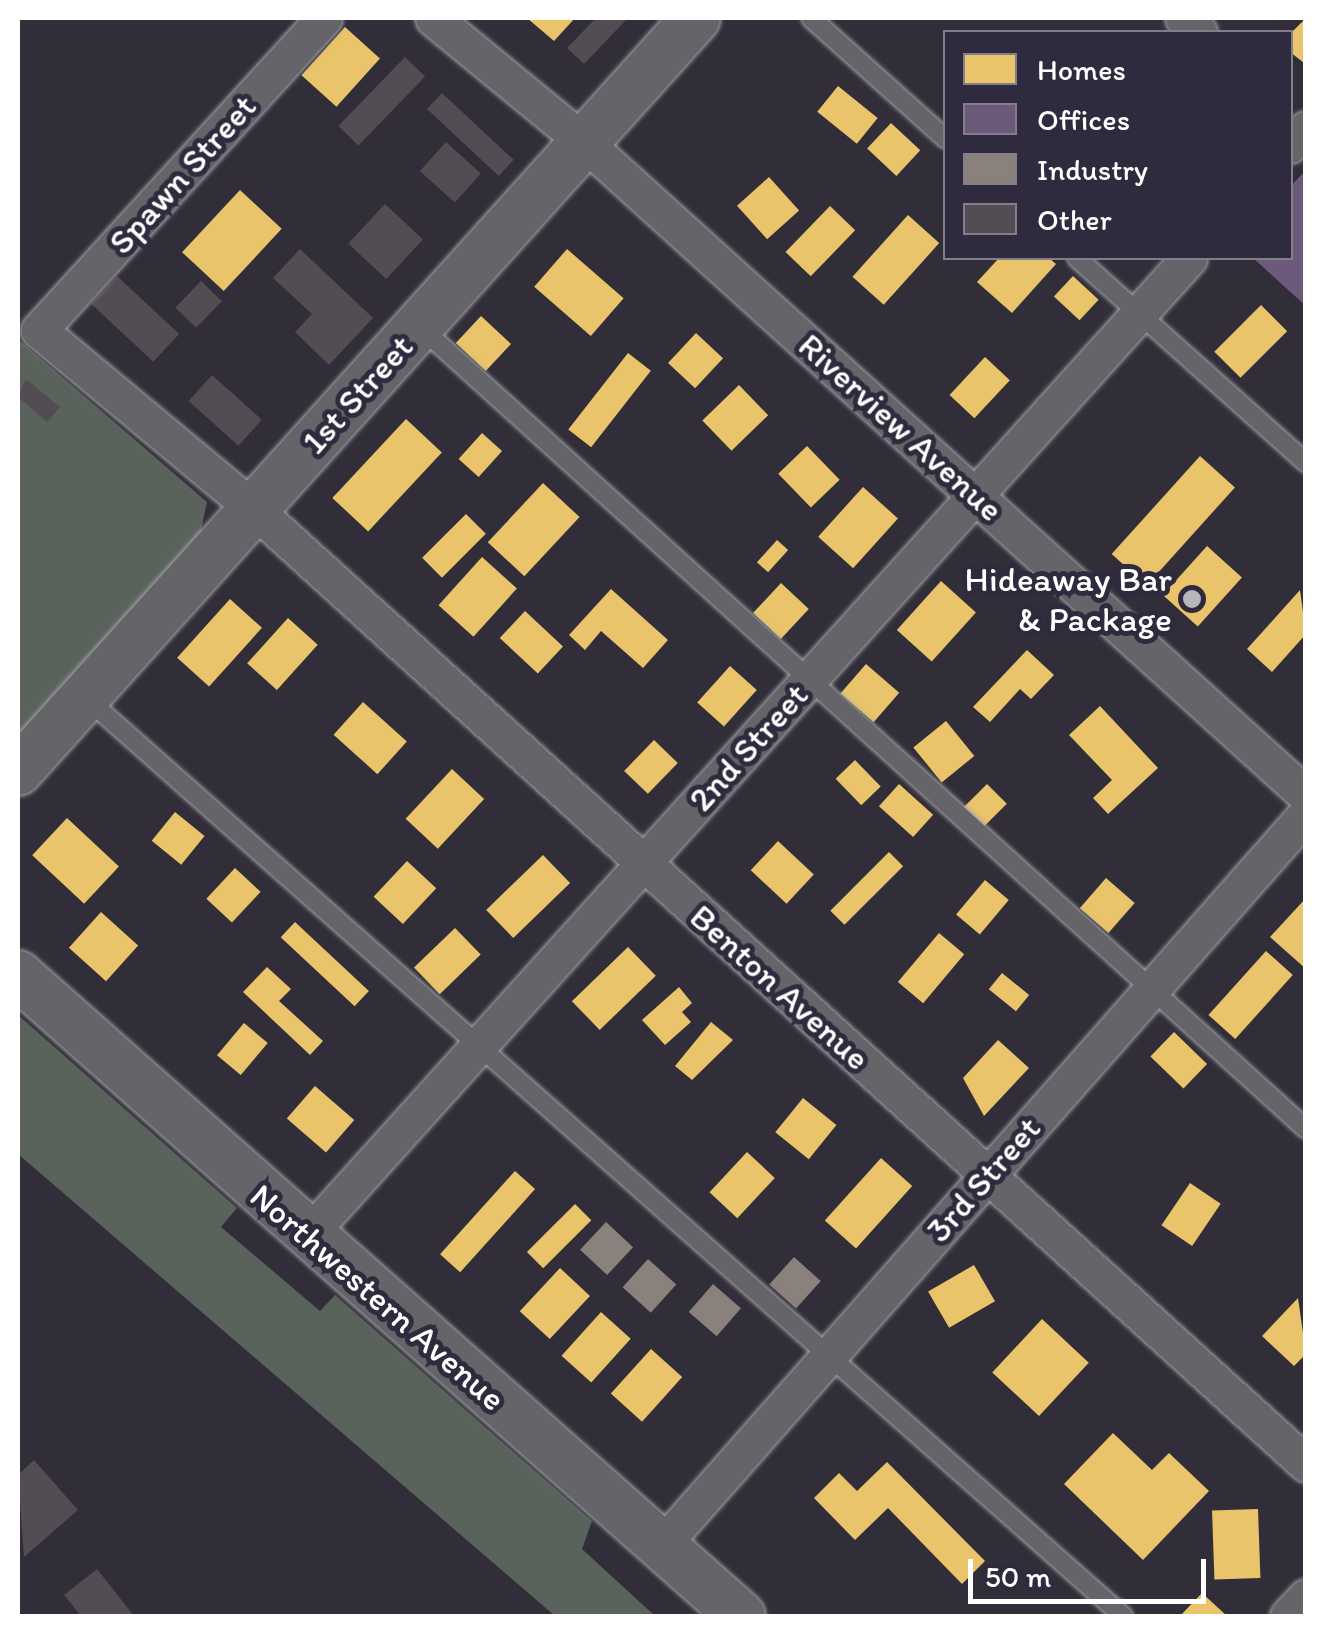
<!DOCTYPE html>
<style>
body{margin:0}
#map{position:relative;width:1323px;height:1634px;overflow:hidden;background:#312e39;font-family:Itim,sans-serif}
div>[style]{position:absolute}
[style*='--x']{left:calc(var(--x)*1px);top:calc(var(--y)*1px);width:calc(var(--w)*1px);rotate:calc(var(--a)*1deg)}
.green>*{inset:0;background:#59635c}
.homes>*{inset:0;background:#e9c46a;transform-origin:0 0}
.offices>*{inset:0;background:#6d597a}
.industry>*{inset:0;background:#8a817c;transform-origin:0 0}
.building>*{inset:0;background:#524c53;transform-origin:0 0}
.roads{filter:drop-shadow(0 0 2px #a2a1a6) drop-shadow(0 0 2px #a2a1a6)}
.lane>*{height:18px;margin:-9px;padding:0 9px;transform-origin:9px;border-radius:9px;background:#656469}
.street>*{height:35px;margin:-17.5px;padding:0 17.5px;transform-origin:17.5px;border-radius:17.5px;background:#656469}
.secondary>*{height:48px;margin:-24px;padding:0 24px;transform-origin:24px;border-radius:24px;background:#656469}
.dots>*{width:28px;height:28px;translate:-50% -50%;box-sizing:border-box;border:5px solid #2f2a3d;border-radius:50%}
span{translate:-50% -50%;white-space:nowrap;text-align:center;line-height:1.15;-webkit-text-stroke:10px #2f2a3d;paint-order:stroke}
.street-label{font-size:35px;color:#fff}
.poi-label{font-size:35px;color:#fff}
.right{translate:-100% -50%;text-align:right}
.frame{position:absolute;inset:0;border:20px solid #fff;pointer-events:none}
.legend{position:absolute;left:943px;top:30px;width:350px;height:230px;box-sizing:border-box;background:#2f2a3d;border:2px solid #827f8b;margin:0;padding:12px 18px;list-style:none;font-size:30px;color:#fff}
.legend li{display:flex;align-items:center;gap:20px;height:50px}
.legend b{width:50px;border:2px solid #827f8b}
.scale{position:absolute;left:968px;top:1559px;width:238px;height:45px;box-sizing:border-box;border:5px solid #fff;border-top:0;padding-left:12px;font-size:30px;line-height:35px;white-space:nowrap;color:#fff;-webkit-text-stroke:8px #2f2a3d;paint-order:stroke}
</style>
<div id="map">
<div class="green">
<div style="clip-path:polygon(18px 339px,207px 502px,199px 540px,18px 739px)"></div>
<div style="clip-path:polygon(18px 1015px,237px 1208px,221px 1227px,320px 1311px,335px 1295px,592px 1521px,582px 1549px,655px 1616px,555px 1616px,18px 1154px)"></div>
</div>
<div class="homes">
<div style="clip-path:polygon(527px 18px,575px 18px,554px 41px)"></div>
<div style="clip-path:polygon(1306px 18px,1306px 61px,1304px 63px,1290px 52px,1290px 34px)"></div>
<div style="left:345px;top:27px;width:47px;height:65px;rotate:42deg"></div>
<div style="left:838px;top:86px;width:51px;height:33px;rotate:39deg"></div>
<div style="left:891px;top:123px;width:40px;height:35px;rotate:43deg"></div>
<div style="left:769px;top:177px;width:45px;height:43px;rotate:48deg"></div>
<div style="left:240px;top:190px;width:57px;height:85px;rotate:43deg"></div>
<div style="left:830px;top:206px;width:35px;height:64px;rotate:44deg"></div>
<div style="left:908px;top:215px;width:42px;height:83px;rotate:42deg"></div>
<div style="left:567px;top:249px;width:75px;height:50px;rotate:41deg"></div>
<div style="clip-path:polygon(999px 258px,1049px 258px,1056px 264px,1012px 313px,977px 282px)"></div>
<div style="left:1073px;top:276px;width:35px;height:28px;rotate:43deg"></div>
<div style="left:1261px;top:305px;width:37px;height:66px;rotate:45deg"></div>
<div style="left:481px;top:316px;width:41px;height:37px;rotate:43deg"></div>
<div style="left:696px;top:333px;width:37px;height:41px;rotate:43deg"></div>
<div style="left:628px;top:353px;width:29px;height:97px;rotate:38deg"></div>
<div style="left:985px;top:357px;width:34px;height:52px;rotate:43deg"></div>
<div style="left:739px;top:385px;width:42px;height:51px;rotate:46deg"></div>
<div style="left:406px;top:419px;width:49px;height:108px;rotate:43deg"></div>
<div style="left:482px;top:433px;width:27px;height:35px;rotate:42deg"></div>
<div style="left:807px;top:446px;width:47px;height:40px;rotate:46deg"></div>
<div style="left:1200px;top:456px;width:47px;height:132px;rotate:42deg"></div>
<div style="left:543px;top:483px;width:50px;height:81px;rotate:43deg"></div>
<div style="left:863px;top:487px;width:47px;height:67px;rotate:42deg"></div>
<div style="left:466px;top:514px;width:28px;height:62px;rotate:45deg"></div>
<div style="left:777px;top:540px;width:15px;height:30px;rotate:42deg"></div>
<div style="left:1207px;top:546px;width:47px;height:66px;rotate:42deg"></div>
<div style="left:482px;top:557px;width:47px;height:65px;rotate:42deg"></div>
<div style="left:941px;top:581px;width:47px;height:66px;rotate:42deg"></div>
<div style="left:781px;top:583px;width:38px;height:41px;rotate:43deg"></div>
<div style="clip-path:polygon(611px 589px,668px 640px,643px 668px,601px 631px,585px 650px,569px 635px)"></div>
<div style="clip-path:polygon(1300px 590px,1306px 634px,1272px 672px,1247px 649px)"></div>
<div style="left:230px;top:599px;width:43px;height:79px;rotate:42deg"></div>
<div style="left:525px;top:611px;width:52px;height:37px;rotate:43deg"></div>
<div style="left:288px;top:618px;width:40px;height:61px;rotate:42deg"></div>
<div style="clip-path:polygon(1027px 650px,1054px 675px,1031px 699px,1020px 689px,990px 722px,973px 707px)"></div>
<div style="left:866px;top:664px;width:44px;height:39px;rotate:41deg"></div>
<div style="left:730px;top:666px;width:36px;height:49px;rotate:42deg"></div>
<div style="left:363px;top:702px;width:59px;height:44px;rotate:42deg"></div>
<div style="clip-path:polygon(1100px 706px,1158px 768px,1108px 814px,1093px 798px,1112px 780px,1069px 735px)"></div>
<div style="left:946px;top:721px;width:45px;height:42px;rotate:51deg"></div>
<div style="left:654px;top:740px;width:33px;height:43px;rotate:44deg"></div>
<div style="left:855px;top:760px;width:37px;height:27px;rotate:46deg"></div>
<div style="left:452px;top:769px;width:44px;height:68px;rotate:43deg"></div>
<div style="left:899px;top:784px;width:46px;height:30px;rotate:42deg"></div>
<div style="left:987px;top:784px;width:28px;height:34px;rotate:45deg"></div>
<div style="left:175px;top:812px;width:38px;height:37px;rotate:39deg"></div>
<div style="left:67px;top:818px;width:71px;height:51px;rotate:43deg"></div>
<div style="left:778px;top:841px;width:49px;height:40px;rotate:43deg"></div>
<div style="left:889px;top:852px;width:20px;height:83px;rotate:45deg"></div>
<div style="left:543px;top:855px;width:39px;height:79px;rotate:46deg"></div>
<div style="left:407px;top:861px;width:40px;height:49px;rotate:43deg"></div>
<div style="left:235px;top:868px;width:35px;height:42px;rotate:43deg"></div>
<div style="left:1106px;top:878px;width:38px;height:40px;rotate:41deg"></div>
<div style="left:985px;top:880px;width:31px;height:45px;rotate:40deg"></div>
<div style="clip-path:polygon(1306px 898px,1306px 969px,1270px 937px)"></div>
<div style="left:101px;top:912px;width:50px;height:48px;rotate:42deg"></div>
<div style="left:295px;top:922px;width:101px;height:21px;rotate:43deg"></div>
<div style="left:455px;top:928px;width:37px;height:57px;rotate:46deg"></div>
<div style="left:939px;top:933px;width:33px;height:64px;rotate:40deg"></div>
<div style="left:628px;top:947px;width:40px;height:78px;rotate:46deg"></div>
<div style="left:1266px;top:951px;width:36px;height:86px;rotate:42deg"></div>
<div style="clip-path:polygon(267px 967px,291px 989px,279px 1001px,323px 1041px,310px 1055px,243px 992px)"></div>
<div style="left:1002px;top:973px;width:35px;height:21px;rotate:39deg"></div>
<div style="clip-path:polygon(679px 987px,692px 1003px,682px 1012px,691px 1022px,665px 1045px,642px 1020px)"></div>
<div style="clip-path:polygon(711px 1022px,733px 1040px,692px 1080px,675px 1066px)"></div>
<div style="left:244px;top:1023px;width:31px;height:42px;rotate:40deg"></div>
<div style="left:1174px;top:1032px;width:46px;height:34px;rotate:44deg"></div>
<div style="clip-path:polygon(998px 1040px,1029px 1068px,984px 1116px,963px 1078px)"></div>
<div style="left:315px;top:1086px;width:52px;height:43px;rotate:41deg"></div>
<div style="left:803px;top:1098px;width:43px;height:44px;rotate:39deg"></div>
<div style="left:747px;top:1152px;width:38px;height:55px;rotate:43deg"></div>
<div style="left:881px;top:1158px;width:42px;height:84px;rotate:42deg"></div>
<div style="left:515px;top:1171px;width:27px;height:112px;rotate:42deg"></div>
<div style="left:1190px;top:1183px;width:37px;height:51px;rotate:34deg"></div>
<div style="left:575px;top:1204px;width:23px;height:68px;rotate:45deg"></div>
<div style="left:974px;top:1265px;width:42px;height:53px;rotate:60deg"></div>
<div style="left:560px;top:1268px;width:41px;height:59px;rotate:43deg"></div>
<div style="clip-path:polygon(1298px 1298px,1306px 1354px,1294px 1366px,1262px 1336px)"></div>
<div style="left:601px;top:1312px;width:40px;height:59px;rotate:42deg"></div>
<div style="left:1042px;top:1319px;width:64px;height:73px;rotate:43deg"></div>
<div style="left:651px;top:1349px;width:42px;height:60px;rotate:42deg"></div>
<div style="clip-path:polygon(1113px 1433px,1152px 1470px,1169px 1453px,1209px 1491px,1143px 1560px,1064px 1484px)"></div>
<div style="clip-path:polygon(887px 1462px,985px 1561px,962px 1584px,888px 1508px,855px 1540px,814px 1498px,839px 1473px,857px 1491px)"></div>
<div style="left:1258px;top:1509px;width:69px;height:46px;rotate:88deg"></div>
<div style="clip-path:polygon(1202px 1593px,1227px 1616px,1180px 1616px)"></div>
</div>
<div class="offices">
<div style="clip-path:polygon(1302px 174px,1306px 177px,1306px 306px,1253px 258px,1290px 258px,1290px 187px)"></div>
</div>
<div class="industry">
<div style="left:606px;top:1222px;width:37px;height:38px;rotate:43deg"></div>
<div style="left:794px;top:1257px;width:36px;height:37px;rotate:42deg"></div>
<div style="left:648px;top:1259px;width:38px;height:38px;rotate:42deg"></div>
<div style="left:713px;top:1284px;width:37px;height:37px;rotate:41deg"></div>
</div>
<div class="building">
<div style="clip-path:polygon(596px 18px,628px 18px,584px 64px,567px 48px)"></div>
<div style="left:405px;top:57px;width:28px;height:96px;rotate:44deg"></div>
<div style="left:442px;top:93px;width:98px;height:22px;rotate:43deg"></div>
<div style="left:446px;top:142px;width:47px;height:39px;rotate:42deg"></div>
<div style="left:385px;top:204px;width:52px;height:54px;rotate:43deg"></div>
<div style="clip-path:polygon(300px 249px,373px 318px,329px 365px,295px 332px,312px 314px,273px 278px)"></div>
<div style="left:117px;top:276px;width:85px;height:38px;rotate:43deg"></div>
<div style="left:201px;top:281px;width:29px;height:37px;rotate:44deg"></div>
<div style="left:212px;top:375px;width:67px;height:35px;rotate:42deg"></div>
<div style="clip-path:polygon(26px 379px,60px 407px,47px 422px,18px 397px)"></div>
<div style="clip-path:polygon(34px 1460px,78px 1510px,24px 1557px,18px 1475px)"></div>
<div style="clip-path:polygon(97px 1569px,134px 1616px,81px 1616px,64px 1595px)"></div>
</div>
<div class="roads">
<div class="lane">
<div style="--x:811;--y:18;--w:181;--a:41.9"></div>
<div style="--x:1077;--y:258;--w:307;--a:41.8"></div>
<div style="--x:419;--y:326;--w:1196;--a:42.15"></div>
<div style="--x:86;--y:698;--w:1385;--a:41.52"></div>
</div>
<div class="street">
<div style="--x:324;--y:18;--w:423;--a:132.4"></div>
<div style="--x:39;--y:330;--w:280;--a:39.8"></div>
<div style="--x:254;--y:509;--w:1421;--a:42.23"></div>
<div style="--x:433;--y:18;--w:195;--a:39.4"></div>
<div style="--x:584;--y:142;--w:973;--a:42.13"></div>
<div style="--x:1183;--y:18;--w:21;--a:41"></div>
<div style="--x:1290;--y:145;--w:23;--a:-45"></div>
<div style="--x:307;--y:1236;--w:1317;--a:-47.95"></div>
<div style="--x:662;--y:1545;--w:974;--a:-48.62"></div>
<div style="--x:1288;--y:1616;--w:26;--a:-47"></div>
</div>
<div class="secondary">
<div style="--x:18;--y:771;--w:1013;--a:-48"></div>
<div style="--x:18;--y:975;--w:966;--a:41.56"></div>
</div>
</div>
<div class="dots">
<div style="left:1192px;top:599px;background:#b7b6ba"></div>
</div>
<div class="street-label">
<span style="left:182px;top:174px;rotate:-48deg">Spawn Street</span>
<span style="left:357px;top:394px;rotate:-48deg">1st Street</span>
<span style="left:901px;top:427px;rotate:42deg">Riverview Avenue</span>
<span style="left:748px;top:747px;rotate:-48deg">2nd Street</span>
<span style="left:780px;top:987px;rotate:42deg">Benton Avenue</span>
<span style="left:983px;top:1179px;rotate:-49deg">3rd Street</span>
<span style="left:378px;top:1297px;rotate:41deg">Northwestern Avenue</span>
</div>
<div class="poi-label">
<span class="right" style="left:1172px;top:599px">Hideaway Bar<br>&amp; Package</span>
</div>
<div class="frame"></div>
<ul class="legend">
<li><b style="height:28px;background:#e9c46a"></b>Homes</li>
<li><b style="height:28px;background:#6d597a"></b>Offices</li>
<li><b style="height:28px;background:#8a817c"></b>Industry</li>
<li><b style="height:28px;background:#524c53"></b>Other</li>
</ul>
<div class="scale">50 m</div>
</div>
